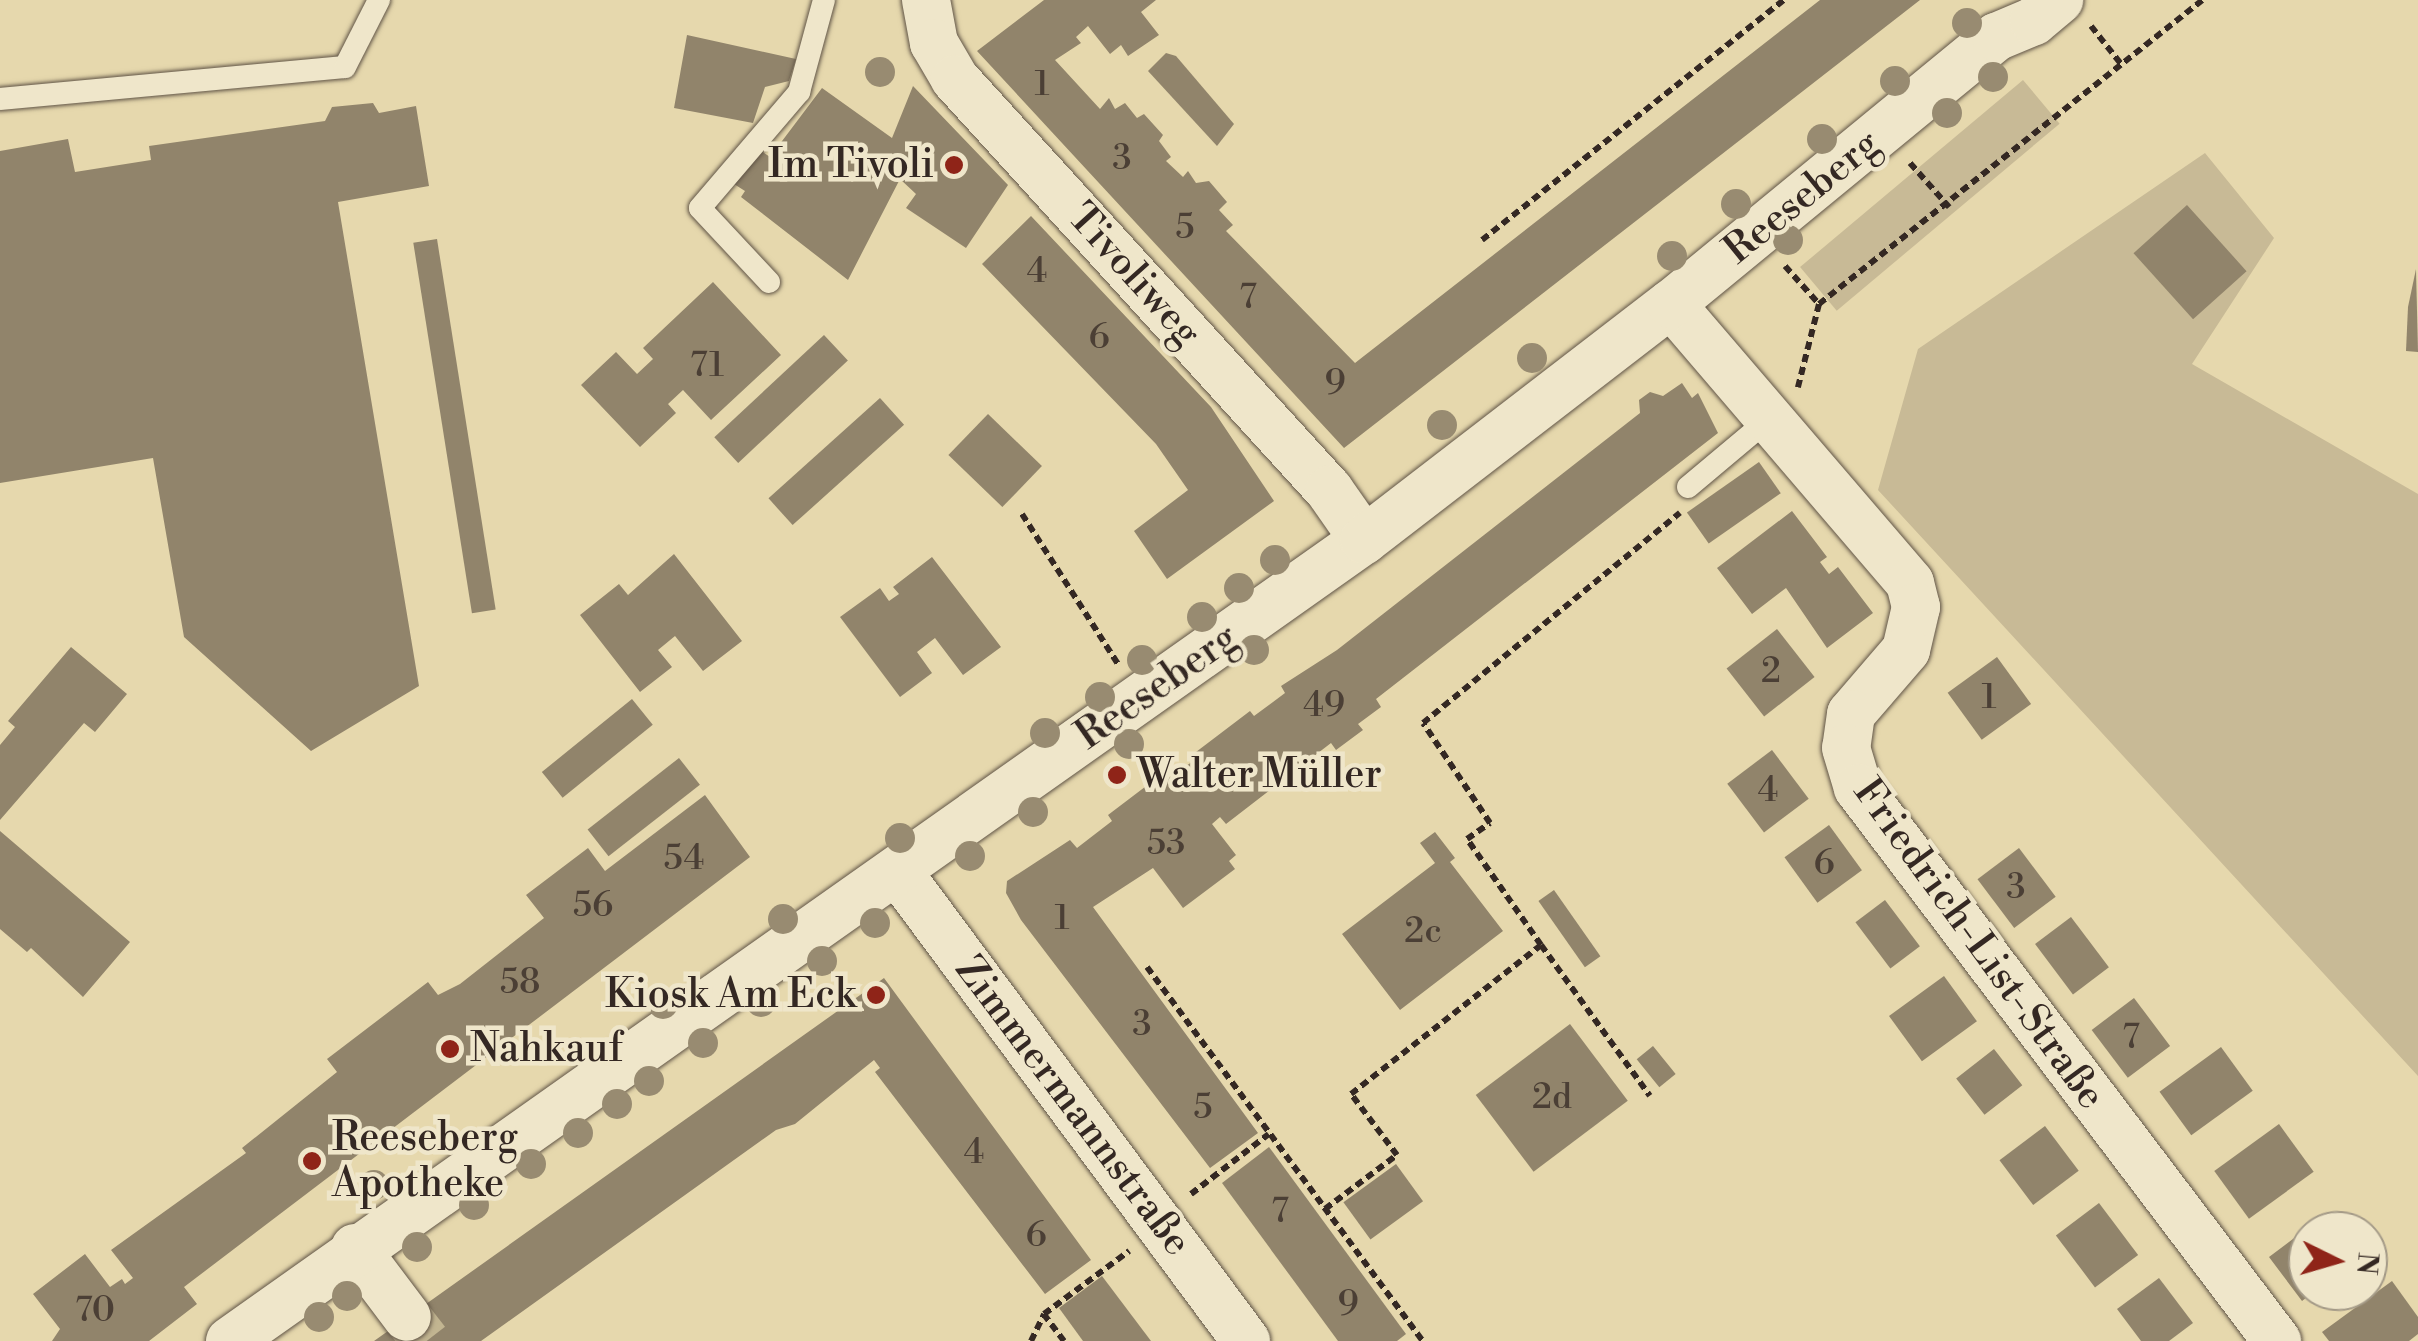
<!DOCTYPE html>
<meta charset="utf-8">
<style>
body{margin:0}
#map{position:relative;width:2418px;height:1341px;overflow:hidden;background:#e6d8ad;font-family:"Libre Bodoni",serif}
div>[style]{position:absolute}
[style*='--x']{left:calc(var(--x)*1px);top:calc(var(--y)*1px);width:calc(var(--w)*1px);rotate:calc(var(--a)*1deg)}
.green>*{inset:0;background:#c8ba96;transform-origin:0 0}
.building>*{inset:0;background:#91846b;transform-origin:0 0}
.minor-tunnel>*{height:48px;margin-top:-24px;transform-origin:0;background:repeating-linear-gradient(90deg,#c2b591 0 48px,transparent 0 72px)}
.path>*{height:6px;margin-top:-3px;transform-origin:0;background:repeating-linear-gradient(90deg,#342823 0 8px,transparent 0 13px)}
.roads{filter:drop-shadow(0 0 2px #605446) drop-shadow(0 0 2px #605446)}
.service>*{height:22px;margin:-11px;padding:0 11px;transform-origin:11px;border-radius:11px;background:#efe6ca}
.minor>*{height:48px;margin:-24px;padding:0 24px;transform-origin:24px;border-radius:24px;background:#efe6ca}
.trees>*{width:30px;height:30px;margin:-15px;border-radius:50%;background:#988b71}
.dots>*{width:28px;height:28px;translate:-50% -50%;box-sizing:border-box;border:5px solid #efe6ca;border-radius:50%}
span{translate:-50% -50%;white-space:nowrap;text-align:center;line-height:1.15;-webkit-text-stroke:9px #efe6ca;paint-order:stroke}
.number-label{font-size:35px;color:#4b3f35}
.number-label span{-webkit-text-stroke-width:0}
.poi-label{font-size:40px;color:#342823}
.right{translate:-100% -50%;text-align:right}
.left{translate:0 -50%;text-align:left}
.street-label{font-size:40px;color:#342823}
.north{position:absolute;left:2288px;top:1211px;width:100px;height:100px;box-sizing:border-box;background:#efe6ca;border:2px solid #a49a87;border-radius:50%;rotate:95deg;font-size:28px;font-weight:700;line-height:40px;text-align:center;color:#342823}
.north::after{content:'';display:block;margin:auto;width:35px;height:45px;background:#8f2418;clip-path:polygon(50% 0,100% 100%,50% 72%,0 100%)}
</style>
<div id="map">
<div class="green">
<div style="left:2023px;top:80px;width:57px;height:291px;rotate:50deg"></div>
<div style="clip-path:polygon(2205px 153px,2274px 238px,2192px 364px,2418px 494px,2418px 1076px,1878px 490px,1918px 349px)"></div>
</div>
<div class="building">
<div style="clip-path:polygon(1044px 0,1156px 0,1141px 12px,1159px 35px,1128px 56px,1121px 45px,1110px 54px,1088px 26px,1076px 37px,1081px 43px,1055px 60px,1100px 109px,1109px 98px,1115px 109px,1125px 103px,1137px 118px,1144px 114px,1163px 135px,1159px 141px,1171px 157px,1166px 161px,1183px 177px,1188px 171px,1196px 183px,1209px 181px,1227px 202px,1219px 210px,1233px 225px,1226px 231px,1355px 363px,1820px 0,1920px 0,1344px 448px,977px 51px)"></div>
<div style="clip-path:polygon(687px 35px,796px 59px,789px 81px,765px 87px,753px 123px,674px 108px)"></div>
<div style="clip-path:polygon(1166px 53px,1176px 56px,1234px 124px,1217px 146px,1148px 71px)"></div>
<div style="clip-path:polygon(913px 86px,1008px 185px,966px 248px,906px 208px,916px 194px,900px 179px,848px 280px,741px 197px,745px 191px,734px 184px,760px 150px,770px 157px,822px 88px,892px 138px)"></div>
<div style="clip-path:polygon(373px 103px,379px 113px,416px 106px,429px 186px,338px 202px,419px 686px,311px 751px,184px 637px,153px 458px,0 483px,0 151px,68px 139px,75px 172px,151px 160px,149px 146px,325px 121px,332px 107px)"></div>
<div style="left:2187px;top:205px;width:89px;height:72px;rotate:48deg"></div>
<div style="clip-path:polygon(1031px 216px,1211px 407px,1274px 501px,1167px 579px,1134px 531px,1188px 490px,1156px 444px,982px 264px)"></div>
<div style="left:437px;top:239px;width:375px;height:24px;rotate:81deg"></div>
<div style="clip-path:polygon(2416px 269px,2418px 352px,2406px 351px,2408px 307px)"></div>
<div style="clip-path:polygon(713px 282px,781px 355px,711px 420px,683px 390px,668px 404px,676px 413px,640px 447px,581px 385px,616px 352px,637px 374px,653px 359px,643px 348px)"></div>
<div style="left:824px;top:335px;width:35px;height:150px;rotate:47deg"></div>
<div style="clip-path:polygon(1682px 383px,1692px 398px,1698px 393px,1718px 433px,1376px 699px,1381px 707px,1358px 724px,1363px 730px,1336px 750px,1331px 743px,1226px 824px,1220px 817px,1212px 824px,1236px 855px,1229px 861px,1235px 869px,1183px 908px,1153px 868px,1093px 907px,1258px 1133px,1210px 1168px,1021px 920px,1006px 893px,1007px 881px,1070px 840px,1077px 848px,1112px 821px,1108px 815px,1162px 774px,1166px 780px,1199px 757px,1196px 752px,1250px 711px,1254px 716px,1285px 693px,1281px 686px,1337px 650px,1640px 413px,1639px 400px,1650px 392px,1663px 396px)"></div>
<div style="left:880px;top:398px;width:36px;height:150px;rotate:48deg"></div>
<div style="left:988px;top:414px;width:75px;height:57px;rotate:44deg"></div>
<div style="left:1759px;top:462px;width:38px;height:88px;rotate:55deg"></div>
<div style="clip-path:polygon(1792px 511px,1827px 557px,1820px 562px,1829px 574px,1838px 567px,1873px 613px,1827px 648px,1786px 588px,1752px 614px,1717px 568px)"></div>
<div style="clip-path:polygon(674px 554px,742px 641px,703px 671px,675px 636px,658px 650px,672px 667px,640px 692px,580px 615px,619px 584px,628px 595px)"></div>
<div style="clip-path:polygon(932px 557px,1001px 647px,963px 675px,935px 638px,917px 652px,932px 673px,900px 697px,840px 617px,880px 588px,889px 601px,899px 594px,893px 587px)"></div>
<div style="left:1777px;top:629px;width:61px;height:64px;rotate:52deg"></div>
<div style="clip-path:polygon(71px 647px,127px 694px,95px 732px,84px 723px,0 820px,0 745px,15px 727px,8px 721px)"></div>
<div style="left:1997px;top:657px;width:58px;height:61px;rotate:54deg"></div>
<div style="left:632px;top:699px;width:33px;height:116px;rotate:51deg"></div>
<div style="left:1772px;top:750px;width:61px;height:56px;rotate:53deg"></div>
<div style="left:679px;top:758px;width:34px;height:116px;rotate:52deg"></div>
<div style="clip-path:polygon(705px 795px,750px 857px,184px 1287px,197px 1304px,149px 1341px,52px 1341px,60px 1329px,33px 1294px,85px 1254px,110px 1287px,122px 1279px,125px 1284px,133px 1278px,111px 1250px,246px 1153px,242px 1148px,337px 1072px,327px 1059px,428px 982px,438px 995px,460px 984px,544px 918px,526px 895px,588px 848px,605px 871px)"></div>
<div style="left:1829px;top:825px;width:56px;height:55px;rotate:54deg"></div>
<div style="clip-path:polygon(0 831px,130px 942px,83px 997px,31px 948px,27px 952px,0 929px)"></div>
<div style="clip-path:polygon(1435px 832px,1455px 858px,1450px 862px,1503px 931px,1400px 1010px,1342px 934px,1435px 863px,1420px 843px)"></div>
<div style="left:2019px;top:848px;width:61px;height:52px;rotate:53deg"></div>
<div style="left:1554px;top:890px;width:81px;height:19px;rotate:55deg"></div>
<div style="left:1885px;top:900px;width:58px;height:37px;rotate:53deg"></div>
<div style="left:2071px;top:917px;width:63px;height:45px;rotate:53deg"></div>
<div style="left:1944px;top:976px;width:56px;height:68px;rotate:54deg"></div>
<div style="clip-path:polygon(884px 978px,1091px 1260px,1045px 1294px,875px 1072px,880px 1068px,874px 1060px,795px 1124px,776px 1130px,481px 1341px,374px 1341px)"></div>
<div style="left:2134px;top:998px;width:60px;height:53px;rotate:53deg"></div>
<div style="left:1570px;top:1024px;width:96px;height:118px;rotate:53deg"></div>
<div style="left:1653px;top:1046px;width:36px;height:21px;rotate:51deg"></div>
<div style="left:2221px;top:1047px;width:54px;height:76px;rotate:54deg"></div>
<div style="left:1994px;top:1049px;width:46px;height:48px;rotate:52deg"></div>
<div style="left:2279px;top:1124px;width:59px;height:80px;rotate:54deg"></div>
<div style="left:2045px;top:1126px;width:56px;height:57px;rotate:53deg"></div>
<div style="clip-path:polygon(1269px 1147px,1406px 1334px,1397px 1341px,1338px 1341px,1222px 1183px)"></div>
<div style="left:1396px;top:1164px;width:46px;height:65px;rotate:54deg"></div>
<div style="left:2099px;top:1203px;width:65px;height:54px;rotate:53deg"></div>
<div style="clip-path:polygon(2314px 1223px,2320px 1231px,2308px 1231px,2308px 1291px,2315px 1291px,2302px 1301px,2269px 1257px)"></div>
<div style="clip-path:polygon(1102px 1276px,1151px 1341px,1083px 1341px,1059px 1308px)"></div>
<div style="clip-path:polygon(2159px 1278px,2193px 1323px,2169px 1341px,2141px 1341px,2117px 1309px)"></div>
<div style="clip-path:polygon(2392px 1281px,2418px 1317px,2418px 1334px,2409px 1341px,2329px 1341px,2322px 1332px)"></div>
</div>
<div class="minor-tunnel">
<div style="--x:407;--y:1317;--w:31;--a:52"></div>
</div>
<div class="path">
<div style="--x:2091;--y:26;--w:48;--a:51.7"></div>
<div style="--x:1910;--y:163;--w:59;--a:48.4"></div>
<div style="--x:1482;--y:240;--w:386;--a:-38.5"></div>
<div style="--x:1785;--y:266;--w:51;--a:48.2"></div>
<div style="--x:1819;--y:304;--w:86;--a:104.2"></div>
<div style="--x:1819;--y:304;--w:489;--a:-38.4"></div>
<div style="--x:1022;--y:514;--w:178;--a:57.4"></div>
<div style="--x:1541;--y:945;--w:186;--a:54.2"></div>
<div style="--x:1147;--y:967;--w:465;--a:53.6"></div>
<div style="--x:1191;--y:1194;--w:98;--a:-37.6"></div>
<div style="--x:1325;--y:1209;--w:90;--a:-36.9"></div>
<div style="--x:1397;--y:1155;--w:76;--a:-127"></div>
<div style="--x:1351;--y:1094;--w:241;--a:-38.1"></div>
<div style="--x:1541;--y:945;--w:129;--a:-124.9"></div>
<div style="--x:1467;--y:839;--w:28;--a:-35"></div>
<div style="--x:1490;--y:823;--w:120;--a:-123.8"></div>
<div style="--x:1423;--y:723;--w:332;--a:-39.3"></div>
<div style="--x:1031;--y:1341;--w:30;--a:-64"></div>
<div style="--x:1064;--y:1341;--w:34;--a:-127"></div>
<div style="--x:1044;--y:1314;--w:106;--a:-36.5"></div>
</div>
<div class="roads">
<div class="service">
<div style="--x:0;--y:99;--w:346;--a:-5.3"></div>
<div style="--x:345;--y:67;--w:75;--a:-63.1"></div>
<div style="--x:769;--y:282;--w:101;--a:-133"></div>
<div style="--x:700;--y:208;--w:153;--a:-49.5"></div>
<div style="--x:799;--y:92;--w:95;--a:-74.8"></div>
<div style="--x:1688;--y:487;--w:106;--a:-40"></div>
</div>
<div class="minor">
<div style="--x:926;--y:0;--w:44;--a:79.5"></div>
<div style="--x:934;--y:43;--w:42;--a:59.7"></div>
<div style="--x:955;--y:79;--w:556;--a:47.7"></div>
<div style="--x:1329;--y:490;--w:61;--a:55"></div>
<div style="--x:1671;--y:304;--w:367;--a:49.4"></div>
<div style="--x:1910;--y:583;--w:25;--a:76"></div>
<div style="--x:1916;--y:607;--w:44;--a:103.1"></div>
<div style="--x:1906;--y:650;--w:84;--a:130.7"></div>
<div style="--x:1851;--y:714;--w:34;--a:98"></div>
<div style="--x:1846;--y:748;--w:42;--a:73.3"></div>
<div style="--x:1858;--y:788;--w:694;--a:52.85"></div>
<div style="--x:898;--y:872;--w:584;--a:53.42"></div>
<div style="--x:355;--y:1248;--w:86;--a:53"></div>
<div style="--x:230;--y:1341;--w:1388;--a:-35.24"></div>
<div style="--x:1364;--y:540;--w:387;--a:-37.6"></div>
<div style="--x:1671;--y:304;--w:421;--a:-39.4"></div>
<div style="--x:1996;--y:37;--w:41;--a:-22.8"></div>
<div style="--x:2034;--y:21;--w:33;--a:-40"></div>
</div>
</div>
<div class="trees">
<div style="left:1967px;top:23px"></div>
<div style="left:880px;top:72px"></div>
<div style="left:1993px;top:77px"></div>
<div style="left:1895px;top:81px"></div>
<div style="left:1947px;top:113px"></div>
<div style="left:1822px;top:139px"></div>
<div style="left:1736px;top:204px"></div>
<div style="left:1788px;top:240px"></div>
<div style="left:1672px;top:256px"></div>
<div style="left:1532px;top:358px"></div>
<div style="left:1442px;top:425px"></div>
<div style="left:1275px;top:560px"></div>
<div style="left:1239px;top:588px"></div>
<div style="left:1202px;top:617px"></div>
<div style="left:1254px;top:650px"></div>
<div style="left:1142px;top:660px"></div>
<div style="left:1100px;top:697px"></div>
<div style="left:1045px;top:733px"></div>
<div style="left:1129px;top:744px"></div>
<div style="left:1033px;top:812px"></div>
<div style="left:900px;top:838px"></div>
<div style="left:970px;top:856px"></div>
<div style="left:783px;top:919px"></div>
<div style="left:875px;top:923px"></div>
<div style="left:822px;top:961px"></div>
<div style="left:761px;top:1002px"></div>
<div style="left:663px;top:1004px"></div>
<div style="left:703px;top:1043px"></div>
<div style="left:649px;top:1081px"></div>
<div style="left:617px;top:1104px"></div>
<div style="left:578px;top:1133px"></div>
<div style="left:531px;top:1164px"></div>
<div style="left:374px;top:1185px"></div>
<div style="left:474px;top:1205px"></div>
<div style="left:417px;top:1247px"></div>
<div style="left:347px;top:1296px"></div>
<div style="left:319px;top:1317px"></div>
</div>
<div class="dots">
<div style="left:954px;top:165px;background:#8f2418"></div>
<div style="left:1117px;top:775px;background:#8f2418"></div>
<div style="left:876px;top:995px;background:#8f2418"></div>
<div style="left:450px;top:1049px;background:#8f2418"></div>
<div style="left:312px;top:1161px;background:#8f2418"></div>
</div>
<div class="number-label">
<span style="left:1042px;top:85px">1</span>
<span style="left:1122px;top:159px">3</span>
<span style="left:1185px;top:228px">5</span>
<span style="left:1037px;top:272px">4</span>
<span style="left:1248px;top:298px">7</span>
<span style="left:1099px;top:338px">6</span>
<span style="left:707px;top:366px">71</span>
<span style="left:1335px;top:384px">9</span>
<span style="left:1771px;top:672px">2</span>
<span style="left:1989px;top:698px">1</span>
<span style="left:1324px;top:706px">49</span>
<span style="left:1768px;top:791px">4</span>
<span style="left:1166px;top:844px">53</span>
<span style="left:684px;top:859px">54</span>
<span style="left:1824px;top:864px">6</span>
<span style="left:2016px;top:888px">3</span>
<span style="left:593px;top:906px">56</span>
<span style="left:1062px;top:919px">1</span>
<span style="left:1423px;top:932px">2c</span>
<span style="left:520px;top:983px">58</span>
<span style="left:1142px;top:1025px">3</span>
<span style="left:2131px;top:1038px">7</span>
<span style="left:1552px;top:1098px">2d</span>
<span style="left:1203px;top:1108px">5</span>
<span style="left:974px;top:1153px">4</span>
<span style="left:1280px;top:1212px">7</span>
<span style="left:1036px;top:1236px">6</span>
<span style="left:1348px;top:1305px">9</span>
<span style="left:95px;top:1311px">70</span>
</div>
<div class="poi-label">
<span class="right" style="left:934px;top:165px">Im Tivoli</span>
<span class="left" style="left:1137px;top:775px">Walter Müller</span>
<span class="right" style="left:856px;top:995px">Kiosk Am Eck</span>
<span class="left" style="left:470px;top:1049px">Nahkauf</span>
<span class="left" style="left:332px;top:1161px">Reeseberg<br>Apotheke</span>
</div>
<div class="street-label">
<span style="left:1802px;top:197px;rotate:-39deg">Reeseberg</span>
<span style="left:1134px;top:275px;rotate:48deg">Tivoliweg</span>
<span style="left:1157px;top:687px;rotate:-35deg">Reeseberg</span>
<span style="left:1979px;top:944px;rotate:54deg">Friedrich-List-Straße</span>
<span style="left:1073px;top:1106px;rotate:53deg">Zimmermannstraße</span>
</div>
<div class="north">N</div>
</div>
